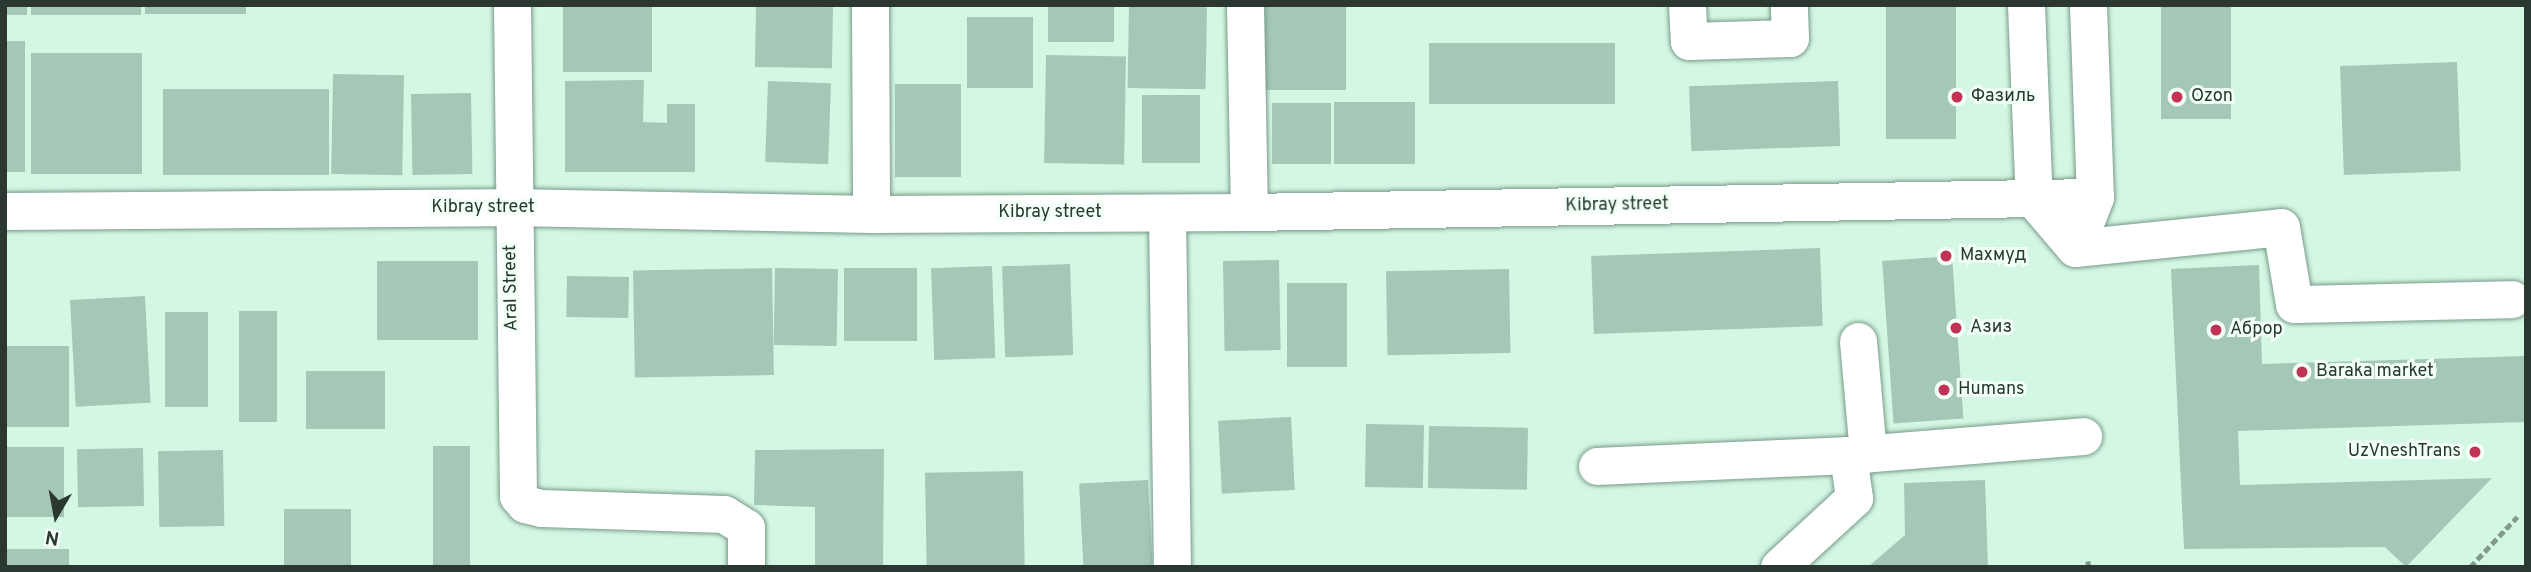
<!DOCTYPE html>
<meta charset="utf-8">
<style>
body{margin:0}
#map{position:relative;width:2531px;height:572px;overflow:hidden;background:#d4f7e4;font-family:Overpass,sans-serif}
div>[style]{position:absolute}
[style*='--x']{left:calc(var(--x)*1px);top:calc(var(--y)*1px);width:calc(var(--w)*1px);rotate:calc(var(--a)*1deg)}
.building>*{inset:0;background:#a5c7b5;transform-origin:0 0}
.path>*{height:4.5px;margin-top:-2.25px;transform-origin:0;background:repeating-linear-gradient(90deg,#819a8c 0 7px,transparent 0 10.5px)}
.roads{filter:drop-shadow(0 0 2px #799a89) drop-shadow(0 0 2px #799a89)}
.minor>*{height:37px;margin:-18.5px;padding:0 18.5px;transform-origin:18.5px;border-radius:18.5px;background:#fff}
.dots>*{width:19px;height:19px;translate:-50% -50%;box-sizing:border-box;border:4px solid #f1fff7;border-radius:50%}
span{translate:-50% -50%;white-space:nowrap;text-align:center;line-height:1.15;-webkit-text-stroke:6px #f1fff7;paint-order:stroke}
.poi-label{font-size:18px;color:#2a3831}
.left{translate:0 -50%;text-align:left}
.right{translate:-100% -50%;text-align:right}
.street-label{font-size:18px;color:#2a3831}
.frame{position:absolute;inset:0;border:7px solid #2a3831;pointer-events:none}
.north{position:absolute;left:21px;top:481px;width:70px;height:70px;-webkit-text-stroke:5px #f1fff7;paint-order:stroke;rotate:190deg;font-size:19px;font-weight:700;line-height:28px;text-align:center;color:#2a3831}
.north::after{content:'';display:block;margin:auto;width:24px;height:32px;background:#2a3831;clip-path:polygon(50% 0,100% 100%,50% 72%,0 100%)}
</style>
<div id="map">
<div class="building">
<div style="left:5px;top:5px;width:22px;height:10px"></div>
<div style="left:31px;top:5px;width:110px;height:10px"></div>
<div style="left:145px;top:5px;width:101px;height:9px"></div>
<div style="left:563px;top:5px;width:89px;height:67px"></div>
<div style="left:1048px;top:5px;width:66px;height:37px"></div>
<div style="left:1262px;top:5px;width:84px;height:85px"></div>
<div style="left:1886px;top:5px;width:70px;height:134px"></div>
<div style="left:2161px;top:5px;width:70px;height:114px"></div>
<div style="left:756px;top:6px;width:77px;height:61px;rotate:1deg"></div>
<div style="left:1129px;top:6px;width:78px;height:82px;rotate:1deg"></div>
<div style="left:967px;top:17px;width:66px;height:71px"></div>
<div style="left:5px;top:41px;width:20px;height:131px"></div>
<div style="left:1429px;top:43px;width:186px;height:61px"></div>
<div style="left:142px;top:53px;width:121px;height:111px;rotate:90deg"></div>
<div style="left:1046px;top:55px;width:80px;height:108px;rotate:1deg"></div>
<div style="left:2457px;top:62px;width:109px;height:117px;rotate:88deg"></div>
<div style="left:333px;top:74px;width:71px;height:100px;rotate:1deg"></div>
<div style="clip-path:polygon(644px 80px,643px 122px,667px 123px,667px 104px,695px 104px,695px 172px,565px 172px,565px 81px)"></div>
<div style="left:768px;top:81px;width:63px;height:81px;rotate:2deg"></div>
<div style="left:1838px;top:81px;width:65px;height:149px;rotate:88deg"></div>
<div style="left:961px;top:84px;width:93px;height:66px;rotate:90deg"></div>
<div style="left:163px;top:89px;width:166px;height:86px"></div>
<div style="left:471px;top:93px;width:81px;height:60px;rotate:89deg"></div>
<div style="left:1142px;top:95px;width:58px;height:68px"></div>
<div style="left:1334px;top:102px;width:81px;height:62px"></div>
<div style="left:1272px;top:103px;width:59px;height:61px"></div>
<div style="left:1820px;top:248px;width:78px;height:229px;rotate:88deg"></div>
<div style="left:1952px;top:256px;width:163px;height:70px;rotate:86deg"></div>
<div style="left:1279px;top:260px;width:90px;height:56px;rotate:89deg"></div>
<div style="left:377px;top:261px;width:101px;height:79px"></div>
<div style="left:1070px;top:264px;width:91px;height:68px;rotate:88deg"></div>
<div style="clip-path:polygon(2259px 265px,2262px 364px,2526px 356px,2526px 422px,2238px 431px,2240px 485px,2492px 478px,2406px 567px,2385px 547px,2184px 549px,2171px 269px)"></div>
<div style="left:992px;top:266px;width:92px;height:61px;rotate:88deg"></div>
<div style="left:772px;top:268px;width:107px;height:139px;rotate:89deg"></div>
<div style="left:775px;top:268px;width:63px;height:77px;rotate:1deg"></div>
<div style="left:844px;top:268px;width:73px;height:73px"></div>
<div style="left:1509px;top:269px;width:84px;height:123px;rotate:89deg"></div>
<div style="left:567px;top:276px;width:62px;height:41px;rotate:1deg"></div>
<div style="left:1287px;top:283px;width:60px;height:84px"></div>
<div style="left:145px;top:296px;width:107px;height:75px;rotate:87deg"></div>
<div style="left:239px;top:311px;width:38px;height:111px"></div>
<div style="left:165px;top:312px;width:43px;height:95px"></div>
<div style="left:5px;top:346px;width:64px;height:81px"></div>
<div style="left:306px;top:371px;width:79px;height:58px"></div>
<div style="left:1291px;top:417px;width:73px;height:73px;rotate:87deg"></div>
<div style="left:1366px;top:424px;width:58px;height:63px;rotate:1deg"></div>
<div style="left:1429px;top:426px;width:99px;height:62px;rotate:1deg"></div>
<div style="left:433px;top:446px;width:37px;height:121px"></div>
<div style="left:5px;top:447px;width:59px;height:70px"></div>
<div style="left:143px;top:448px;width:58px;height:66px;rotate:89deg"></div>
<div style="clip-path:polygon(884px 449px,883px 567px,815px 567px,815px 507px,754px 505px,755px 450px)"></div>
<div style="left:223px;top:450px;width:76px;height:65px;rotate:89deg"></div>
<div style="left:1023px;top:471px;width:96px;height:98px;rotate:89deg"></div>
<div style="left:1148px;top:480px;width:87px;height:69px;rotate:87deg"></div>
<div style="clip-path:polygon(1985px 480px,1988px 567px,1868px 567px,1905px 535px,1904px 483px)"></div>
<div style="left:351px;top:509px;width:58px;height:67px;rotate:90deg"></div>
<div style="left:5px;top:549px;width:64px;height:18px"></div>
</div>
<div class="path">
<div style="--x:2088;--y:561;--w:6;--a:81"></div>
<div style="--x:2470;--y:567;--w:69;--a:-46.8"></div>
</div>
<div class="roads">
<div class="minor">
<div style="--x:512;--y:5;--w:491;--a:89.3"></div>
<div style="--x:518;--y:496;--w:11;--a:49"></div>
<div style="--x:525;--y:504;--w:16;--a:14"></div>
<div style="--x:541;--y:508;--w:183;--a:1.9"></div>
<div style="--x:724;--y:514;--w:26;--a:32"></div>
<div style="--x:746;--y:528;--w:39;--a:90"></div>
<div style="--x:870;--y:5;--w:209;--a:89.7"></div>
<div style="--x:1245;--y:5;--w:207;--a:88.9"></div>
<div style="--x:1687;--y:5;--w:36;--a:87"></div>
<div style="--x:1689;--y:41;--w:101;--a:-1.7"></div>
<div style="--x:1790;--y:38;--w:33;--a:-92"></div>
<div style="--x:2026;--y:5;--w:195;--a:87.7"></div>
<div style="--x:2034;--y:200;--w:63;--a:49.5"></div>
<div style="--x:5;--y:211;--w:506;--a:-0.45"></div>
<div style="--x:511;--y:207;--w:360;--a:1.1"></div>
<div style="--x:871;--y:214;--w:378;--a:-0.3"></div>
<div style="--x:1249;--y:212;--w:846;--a:-1.02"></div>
<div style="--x:1167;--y:213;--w:354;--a:89.2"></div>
<div style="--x:2087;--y:218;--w:22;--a:-69"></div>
<div style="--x:2095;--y:197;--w:192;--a:-92.1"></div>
<div style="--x:2075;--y:248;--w:207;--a:-5.8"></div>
<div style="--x:2281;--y:227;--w:78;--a:80.4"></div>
<div style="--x:2294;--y:304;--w:218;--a:-1.3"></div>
<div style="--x:1858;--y:341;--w:113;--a:84.9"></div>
<div style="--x:1597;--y:466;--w:251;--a:-2.5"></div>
<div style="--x:1779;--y:567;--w:102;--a:-42.6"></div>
<div style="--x:1854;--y:498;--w:43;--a:-97.9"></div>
<div style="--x:1848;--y:455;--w:236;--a:-4.6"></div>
</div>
</div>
<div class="dots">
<div style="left:1957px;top:97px;background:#c23254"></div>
<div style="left:2177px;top:97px;background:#c23254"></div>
<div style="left:1946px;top:256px;background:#c23254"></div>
<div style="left:1956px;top:328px;background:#c23254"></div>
<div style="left:2216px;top:330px;background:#c23254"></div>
<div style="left:2302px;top:372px;background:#c23254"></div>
<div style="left:1944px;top:390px;background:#c23254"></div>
<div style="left:2475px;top:452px;background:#c23254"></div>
</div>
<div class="poi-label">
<span class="left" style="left:1971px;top:97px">Фазиль</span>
<span class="left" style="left:2191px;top:97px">Ozon</span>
<span class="left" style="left:1960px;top:256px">Махмуд</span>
<span class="left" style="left:1970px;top:328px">Азиз</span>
<span class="left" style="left:2230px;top:330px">Аброр</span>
<span class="left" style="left:2316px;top:372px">Baraka market</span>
<span class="left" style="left:1958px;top:390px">Humans</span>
<span class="right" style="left:2461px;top:452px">UzVneshTrans</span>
</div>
<div class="street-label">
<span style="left:1617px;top:206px;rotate:-1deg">Kibray street</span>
<span style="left:483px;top:208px">Kibray street</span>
<span style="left:1050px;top:213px">Kibray street</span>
<span style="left:512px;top:288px;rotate:-91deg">Aral Street</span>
</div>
<div class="frame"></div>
<div class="north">N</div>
</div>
